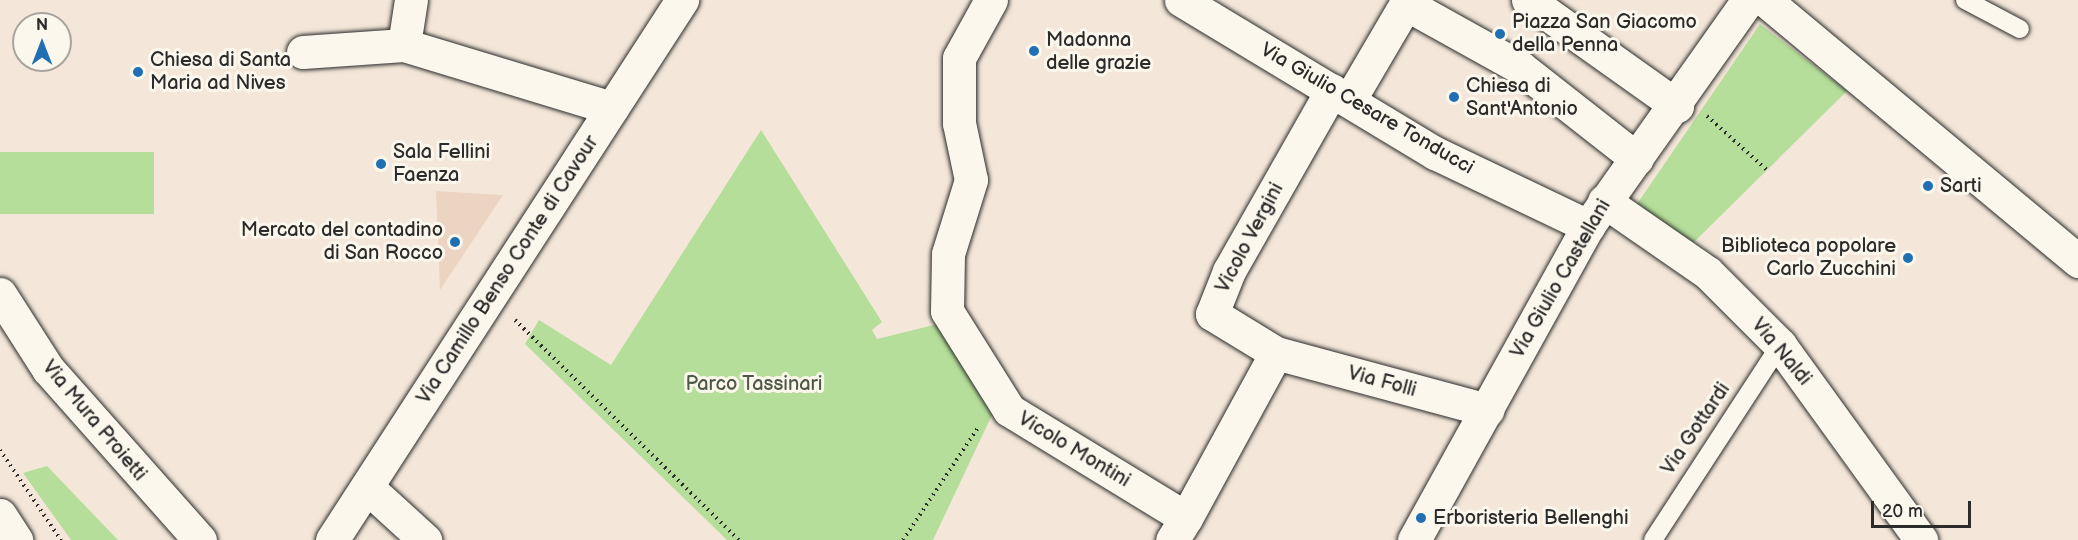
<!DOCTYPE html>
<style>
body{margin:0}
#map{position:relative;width:2078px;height:540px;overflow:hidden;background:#f4e7d9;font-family:"Balsamiq Sans",sans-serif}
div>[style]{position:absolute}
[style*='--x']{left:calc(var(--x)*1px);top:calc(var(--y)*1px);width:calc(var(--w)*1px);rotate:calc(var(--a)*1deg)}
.built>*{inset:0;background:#ecd4c2}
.green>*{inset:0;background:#b5de9a;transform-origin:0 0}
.path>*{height:4px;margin-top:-2px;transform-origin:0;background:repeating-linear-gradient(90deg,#2b2b2b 0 1.5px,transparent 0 6px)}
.roads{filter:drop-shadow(0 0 2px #2b2b2b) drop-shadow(0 0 2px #2b2b2b)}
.service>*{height:18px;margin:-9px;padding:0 9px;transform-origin:9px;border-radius:9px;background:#fbf7ec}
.minor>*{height:33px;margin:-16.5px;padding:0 16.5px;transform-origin:16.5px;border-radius:16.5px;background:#fbf7ec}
.tertiary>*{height:33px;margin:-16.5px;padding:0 16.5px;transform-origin:16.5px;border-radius:16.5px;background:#fbf7ec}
.dots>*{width:16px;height:16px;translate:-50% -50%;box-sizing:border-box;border:3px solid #fbf7ec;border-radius:50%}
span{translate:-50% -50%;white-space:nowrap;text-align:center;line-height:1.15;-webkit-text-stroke:6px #fbf7ec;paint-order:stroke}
.poi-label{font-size:20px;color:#2b2b2b}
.left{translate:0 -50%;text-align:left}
.right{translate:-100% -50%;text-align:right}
.street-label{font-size:20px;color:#2b2b2b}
.park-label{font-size:20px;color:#4e5847}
.north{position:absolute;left:12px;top:12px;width:60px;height:60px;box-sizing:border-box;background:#fbf7ec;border:2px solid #a8a59f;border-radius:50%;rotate:0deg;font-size:16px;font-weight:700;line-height:24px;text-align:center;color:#2b2b2b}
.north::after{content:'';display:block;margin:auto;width:21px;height:27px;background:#1f6fb2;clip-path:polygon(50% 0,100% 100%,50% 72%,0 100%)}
.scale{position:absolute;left:1871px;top:501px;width:100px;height:27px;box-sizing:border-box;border:3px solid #2b2b2b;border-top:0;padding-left:8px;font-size:18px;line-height:21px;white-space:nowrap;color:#2b2b2b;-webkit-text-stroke:4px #fbf7ec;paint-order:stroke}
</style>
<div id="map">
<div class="built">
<div style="clip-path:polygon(436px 191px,503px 195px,440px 290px)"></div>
</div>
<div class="green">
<div style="clip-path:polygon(1760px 24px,1847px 91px,1692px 244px,1637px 204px)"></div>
<div style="clip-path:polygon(761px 130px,882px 322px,872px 330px,877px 339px,942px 323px,992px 415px,933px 540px,727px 540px,525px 344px,539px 320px,611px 365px)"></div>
<div style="left:0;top:152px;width:154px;height:62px"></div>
<div style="clip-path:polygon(47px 466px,118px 540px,71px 540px,23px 473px)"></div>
</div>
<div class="path">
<div style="--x:1707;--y:116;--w:81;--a:42"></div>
<div style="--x:515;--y:320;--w:314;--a:44.5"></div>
<div style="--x:0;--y:450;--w:109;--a:55.9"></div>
<div style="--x:903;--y:540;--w:137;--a:-56.3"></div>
</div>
<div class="roads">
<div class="service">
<div style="--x:1965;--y:0;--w:62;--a:27.8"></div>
<div style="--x:1653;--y:540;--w:233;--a:-56.9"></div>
</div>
<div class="minor">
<div style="--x:991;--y:0;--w:66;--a:118.9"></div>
<div style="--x:959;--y:58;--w:65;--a:90"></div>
<div style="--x:959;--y:123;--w:58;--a:78.1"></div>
<div style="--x:971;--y:180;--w:77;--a:107.3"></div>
<div style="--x:948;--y:254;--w:57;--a:91"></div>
<div style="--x:947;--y:311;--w:117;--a:57.9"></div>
<div style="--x:1009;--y:410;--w:207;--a:31.4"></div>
<div style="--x:1186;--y:518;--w:26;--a:122"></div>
<div style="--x:1181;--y:0;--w:297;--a:31.1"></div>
<div style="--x:1435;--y:153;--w:170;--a:25.5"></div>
<div style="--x:1528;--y:0;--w:183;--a:35.4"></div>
<div style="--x:1765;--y:0;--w:408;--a:39.8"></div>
<div style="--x:1406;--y:4;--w:132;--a:29.1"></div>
<div style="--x:1521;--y:68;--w:147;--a:38.1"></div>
<div style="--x:404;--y:45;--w:46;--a:-81.2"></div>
<div style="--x:303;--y:52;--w:101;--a:-4"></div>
<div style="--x:404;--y:45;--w:217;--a:16.9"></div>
<div style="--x:1350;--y:99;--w:115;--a:-59.6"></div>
<div style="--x:1604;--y:201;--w:126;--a:34.7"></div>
<div style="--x:1708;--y:273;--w:102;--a:45"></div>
<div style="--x:1780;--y:345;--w:241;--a:54.1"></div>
<div style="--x:0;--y:294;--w:89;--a:57.4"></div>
<div style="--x:48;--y:369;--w:229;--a:48.4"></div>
<div style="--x:1276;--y:353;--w:219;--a:15.1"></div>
<div style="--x:367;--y:487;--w:79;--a:42.4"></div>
<div style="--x:1186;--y:518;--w:188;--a:-61.4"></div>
<div style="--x:1276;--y:353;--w:75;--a:-148.6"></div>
<div style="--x:1212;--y:314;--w:46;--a:-68.4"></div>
<div style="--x:1229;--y:271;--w:208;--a:-60.4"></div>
<div style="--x:332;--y:540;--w:644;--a:-57.05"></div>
<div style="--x:1414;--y:540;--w:359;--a:-61"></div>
<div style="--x:1588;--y:226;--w:277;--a:-54.7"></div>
</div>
<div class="tertiary">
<div style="--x:0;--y:515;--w:30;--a:57"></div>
</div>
</div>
<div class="dots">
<div style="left:1500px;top:34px;background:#1f6fb2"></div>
<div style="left:1034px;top:51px;background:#1f6fb2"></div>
<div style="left:138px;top:72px;background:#1f6fb2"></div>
<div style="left:1454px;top:97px;background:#1f6fb2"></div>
<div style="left:381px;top:164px;background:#1f6fb2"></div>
<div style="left:1928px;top:186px;background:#1f6fb2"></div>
<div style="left:455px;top:242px;background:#1f6fb2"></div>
<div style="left:1908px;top:258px;background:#1f6fb2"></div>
<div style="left:1421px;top:518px;background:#1f6fb2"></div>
</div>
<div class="poi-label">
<span class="left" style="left:1512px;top:34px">Piazza San Giacomo<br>della Penna</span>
<span class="left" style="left:1046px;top:52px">Madonna<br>delle grazie</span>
<span class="left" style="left:150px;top:72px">Chiesa di Santa<br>Maria ad Nives</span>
<span class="left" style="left:1466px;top:98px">Chiesa di<br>Sant'Antonio</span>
<span class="left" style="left:393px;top:164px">Sala Fellini<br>Faenza</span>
<span class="left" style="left:1940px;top:186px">Sarti</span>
<span class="right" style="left:443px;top:242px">Mercato del contadino<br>di San Rocco</span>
<span class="right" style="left:1896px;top:258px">Biblioteca popolare<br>Carlo Zucchini</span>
<span class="left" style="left:1433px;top:518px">Erboristeria Bellenghi</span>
</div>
<div class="street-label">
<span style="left:1367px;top:109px;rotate:30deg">Via Giulio Cesare Tonducci</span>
<span style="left:1250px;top:238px;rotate:-62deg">Vicolo Vergini</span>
<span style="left:508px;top:270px;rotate:-57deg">Via Camillo Benso Conte di Cavour</span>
<span style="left:1561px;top:279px;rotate:-60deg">Via Giulio Castellani</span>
<span style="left:1781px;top:352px;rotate:50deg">Via Naldi</span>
<span style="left:1382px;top:382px;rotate:15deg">Via Folli</span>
<span style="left:94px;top:421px;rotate:50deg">Via Mura Proietti</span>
<span style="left:1696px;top:429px;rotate:-56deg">Via Gottardi</span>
<span style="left:1074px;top:450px;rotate:31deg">Vicolo Montini</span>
</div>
<div class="park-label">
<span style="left:754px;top:384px">Parco Tassinari</span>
</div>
<div class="north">N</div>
<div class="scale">20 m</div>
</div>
